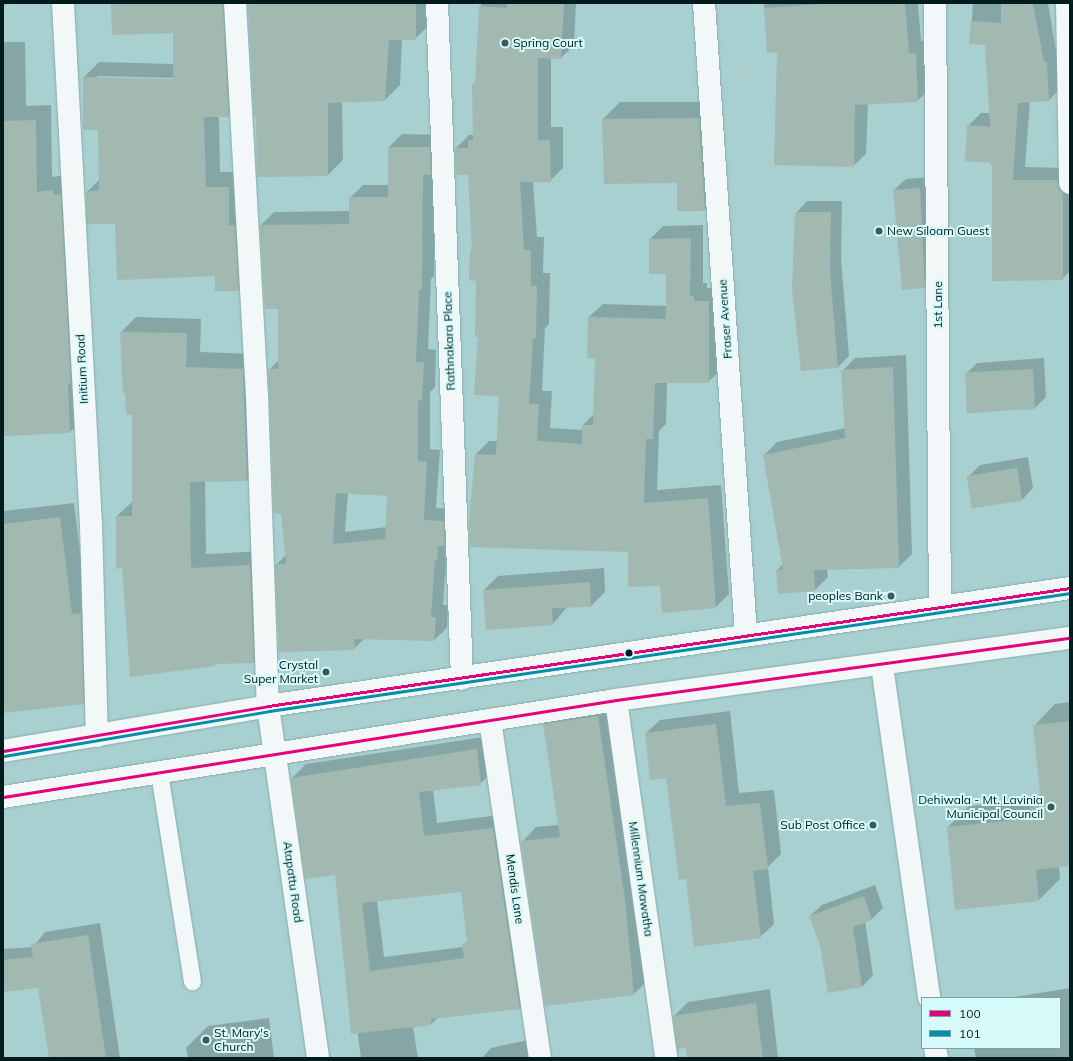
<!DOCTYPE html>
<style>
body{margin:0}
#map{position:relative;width:1073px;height:1061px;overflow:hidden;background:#a8d0d0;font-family:Mulish,sans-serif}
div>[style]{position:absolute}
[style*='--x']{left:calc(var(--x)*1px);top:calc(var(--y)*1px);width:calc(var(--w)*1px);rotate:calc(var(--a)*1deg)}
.shadow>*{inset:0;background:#0003}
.building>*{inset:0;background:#a1b9b0;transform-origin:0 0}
.path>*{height:2.5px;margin-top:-1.25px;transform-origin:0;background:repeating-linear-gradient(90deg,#becbcb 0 3px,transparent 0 5px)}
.roads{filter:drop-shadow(0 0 1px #8aabab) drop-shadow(0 0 1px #8aabab)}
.service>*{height:17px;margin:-8.5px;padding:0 8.5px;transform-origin:8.5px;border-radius:8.5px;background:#f2f8f8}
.minor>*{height:22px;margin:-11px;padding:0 11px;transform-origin:11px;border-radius:11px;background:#f2f8f8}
.primary>*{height:22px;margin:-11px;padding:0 11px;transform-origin:11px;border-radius:11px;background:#f2f8f8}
.trunk>*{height:22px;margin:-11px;padding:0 11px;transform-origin:11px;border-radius:11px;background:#f2f8f8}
.bus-1>*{height:3px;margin:-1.5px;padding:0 1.5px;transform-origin:1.5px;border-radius:1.5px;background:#e5007d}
.bus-2>*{height:3px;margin:-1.5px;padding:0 1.5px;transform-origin:1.5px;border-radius:1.5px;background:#008daa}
.dots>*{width:11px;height:11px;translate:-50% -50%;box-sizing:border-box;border:2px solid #d7fbfb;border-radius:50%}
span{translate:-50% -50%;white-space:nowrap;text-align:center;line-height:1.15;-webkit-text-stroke:4px #d7fbfb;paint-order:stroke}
.poi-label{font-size:12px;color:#001c1c}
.left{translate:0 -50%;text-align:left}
.right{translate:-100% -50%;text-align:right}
.street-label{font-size:12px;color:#001c1c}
.frame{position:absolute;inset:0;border:4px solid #001c1c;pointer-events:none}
.legend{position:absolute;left:921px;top:997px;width:140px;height:52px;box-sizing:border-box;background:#d7fbfb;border:1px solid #81a2a2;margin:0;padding:5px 7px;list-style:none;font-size:12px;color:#001c1c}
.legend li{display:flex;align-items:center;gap:8px;height:20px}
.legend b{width:20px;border:1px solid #81a2a2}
</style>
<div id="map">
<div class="shadow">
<div style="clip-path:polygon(3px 3px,8px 3px,3px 6px)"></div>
<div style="clip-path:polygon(evenodd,112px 3px,239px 3px,243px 101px,228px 116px,219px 116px,220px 172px,244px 172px,253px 275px,238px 290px,216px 275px,116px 223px,87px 192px,100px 179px,99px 129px,84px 77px,99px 62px,174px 64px,174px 32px,112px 3px,97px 76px,178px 78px,178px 80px,97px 78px,97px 76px)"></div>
<div style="clip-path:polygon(248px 3px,430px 3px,430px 24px,415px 39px,402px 39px,400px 85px,385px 100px,342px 101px,343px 160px,328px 175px,257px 116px)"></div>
<div style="clip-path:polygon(481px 3px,576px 3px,574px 45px,561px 58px,551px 58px,551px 127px,563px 127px,563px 168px,550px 181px,533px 181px,537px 237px,544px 237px,543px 273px,550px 273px,549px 324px,545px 328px,542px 391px,552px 391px,550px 428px,583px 430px,583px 425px,594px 414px,596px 358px,589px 317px,603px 304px,667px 306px,667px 273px,650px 273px,650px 239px,663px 226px,703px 225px,703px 283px,707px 283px,707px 288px,722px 288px,722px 369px,708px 382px,667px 382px,666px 424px,659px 431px,657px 490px,721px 485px,729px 594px,716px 607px,661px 585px,629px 551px,476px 454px,489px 441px,498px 441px,500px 395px,471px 250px,473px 247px,469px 174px,456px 148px,469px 135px,474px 135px,473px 85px,477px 82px)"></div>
<div style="clip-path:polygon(764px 3px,918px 3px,921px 41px,928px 41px,930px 89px,917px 101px,868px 103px,866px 154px,853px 166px,778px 51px,768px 52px)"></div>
<div style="clip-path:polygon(973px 3px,1048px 3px,1062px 87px,1049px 100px,1030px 101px,1025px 167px,1070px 168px,1070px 271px,1062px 279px,968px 126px,981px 113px,990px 113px,986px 44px,970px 43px)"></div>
<div style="clip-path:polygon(3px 42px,25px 42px,26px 106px,51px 105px,52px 177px,68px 175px,85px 417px,70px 432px,3px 436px)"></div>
<div style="clip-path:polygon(620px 102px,715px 102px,722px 193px,705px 210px,678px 182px,605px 183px,603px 119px)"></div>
<div style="clip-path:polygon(evenodd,402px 134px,442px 135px,435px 169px,434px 276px,431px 279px,428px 349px,436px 350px,435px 387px,430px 392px,430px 449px,440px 450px,436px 508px,456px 509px,447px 549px,443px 605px,448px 605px,447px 628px,434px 640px,365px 638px,354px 649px,276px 565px,286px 555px,269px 370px,279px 360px,279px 308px,266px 308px,261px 225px,274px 212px,350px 211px,350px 198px,363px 185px,389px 185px,389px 147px,402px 134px,348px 493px,388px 495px,387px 527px,345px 532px,348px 493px)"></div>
<div style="clip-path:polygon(930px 177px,936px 276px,924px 287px,894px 190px,906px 179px)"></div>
<div style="clip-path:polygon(807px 201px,842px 201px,841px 259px,849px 356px,838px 367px,802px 370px,796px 213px)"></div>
<div style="clip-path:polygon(136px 317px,201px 319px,200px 352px,258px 354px,262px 465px,247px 480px,205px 481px,206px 554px,265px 551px,269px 647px,254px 662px,217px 663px,215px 665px,123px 567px,117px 516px,133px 501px,133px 414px,121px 332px)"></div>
<div style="clip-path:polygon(906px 355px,912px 554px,899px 567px,827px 569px,828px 577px,815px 590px,777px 570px,783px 564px,764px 455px,777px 442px,846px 428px,842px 371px,855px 358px)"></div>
<div style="clip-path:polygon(1044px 358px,1046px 397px,1035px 408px,967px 413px,966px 374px,977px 363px)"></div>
<div style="clip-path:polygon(1028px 457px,1033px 488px,1022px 500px,969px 476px,980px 465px)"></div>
<div style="clip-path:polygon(74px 503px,97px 689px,83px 703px,3px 712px,3px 511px)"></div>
<div style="clip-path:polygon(604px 568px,605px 592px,591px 606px,567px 607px,553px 624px,487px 629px,484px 590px,498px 576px)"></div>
<div style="clip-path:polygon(612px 702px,648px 980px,634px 994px,522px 842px,536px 827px,559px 825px,544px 724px,559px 710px)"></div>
<div style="clip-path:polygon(1070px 702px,1070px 865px,1059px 866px,1060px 879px,1039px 900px,948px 827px,969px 806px,1039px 799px,1041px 795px,1034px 726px,1055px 704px)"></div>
<div style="clip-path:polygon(730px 711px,739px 793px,774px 790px,781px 854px,768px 867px,774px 924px,760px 937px,687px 878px,667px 776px,646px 733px,660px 720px)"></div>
<div style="clip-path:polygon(evenodd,490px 736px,494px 770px,480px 784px,433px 790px,437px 823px,507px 814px,533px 994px,520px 1008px,438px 1018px,431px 1024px,413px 1027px,418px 1058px,361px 1058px,336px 874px,292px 778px,306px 764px,490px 736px,462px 891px,468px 940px,463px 947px,384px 957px,377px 901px,462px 891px)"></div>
<div style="clip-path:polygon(875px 885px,883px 908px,872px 919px,865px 921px,873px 975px,862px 987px,810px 916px,822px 905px)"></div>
<div style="clip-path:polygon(100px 923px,120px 1058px,50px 1058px,39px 987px,3px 991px,3px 949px,33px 947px,45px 932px)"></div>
<div style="clip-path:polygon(1070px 988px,1070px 1058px,976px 1058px,974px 1048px,1060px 1048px,1060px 998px,1009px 998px)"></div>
<div style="clip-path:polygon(770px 989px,778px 1058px,688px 1058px,687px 1047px,674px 1016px,688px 1002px)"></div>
<div style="clip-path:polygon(269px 1018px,274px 1058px,188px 1058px,186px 1048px,208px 1026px)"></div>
<div style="clip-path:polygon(537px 1038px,541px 1058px,482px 1058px,491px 1048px)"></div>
</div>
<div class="building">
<div style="clip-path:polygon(111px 3px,223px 3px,229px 117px,204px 117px,206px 187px,229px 187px,229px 225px,235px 225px,239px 291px,215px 291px,215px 276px,117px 280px,115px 224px,87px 224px,86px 192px,99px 190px,98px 130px,83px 130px,83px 77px,173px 79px,173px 33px,112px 35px)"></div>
<div style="clip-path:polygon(248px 3px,416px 3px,416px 40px,389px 40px,385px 101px,328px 103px,328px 176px,257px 177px,256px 117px,254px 117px)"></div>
<div style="clip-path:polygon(507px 3px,564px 4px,561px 59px,538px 58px,538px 140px,550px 140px,551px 182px,520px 182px,524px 250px,531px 250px,531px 286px,537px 286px,536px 338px,533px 338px,529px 404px,539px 404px,537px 441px,582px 444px,582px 425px,593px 425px,595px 359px,587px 358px,588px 317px,666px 319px,666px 274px,649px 274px,649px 239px,691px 238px,690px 296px,694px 296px,694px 301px,709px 301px,709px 383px,655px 383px,653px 439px,646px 439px,644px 503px,708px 498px,716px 608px,662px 613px,660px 586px,628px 587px,628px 552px,470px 547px,469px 523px,475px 454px,496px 455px,499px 396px,474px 395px,478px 337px,475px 337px,476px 281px,469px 280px,470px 250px,472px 250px,468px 175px,456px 175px,455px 148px,468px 148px,468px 140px,473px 140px,472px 84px,475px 84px,479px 6px,507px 8px)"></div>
<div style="clip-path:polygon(835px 3px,905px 3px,909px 53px,916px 53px,918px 102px,855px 105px,854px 167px,774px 165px,777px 52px,767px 53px,764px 8px)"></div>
<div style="clip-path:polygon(1001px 3px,1033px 3px,1044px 62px,1047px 62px,1049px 101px,1018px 103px,1013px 180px,1057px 180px,1059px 189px,1063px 194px,1063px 280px,992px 281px,992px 163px,965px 161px,967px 125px,990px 127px,985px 45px,969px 44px,971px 21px,1001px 23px)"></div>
<div style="clip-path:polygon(699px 118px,705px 211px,677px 211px,677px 183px,604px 184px,602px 119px)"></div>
<div style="clip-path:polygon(36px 120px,37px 192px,53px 190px,54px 195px,61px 194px,71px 384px,68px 383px,70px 433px,3px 436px,3px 121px)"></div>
<div style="clip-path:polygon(evenodd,388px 147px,430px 147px,431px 175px,423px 175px,422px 290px,419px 290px,416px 362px,424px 362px,422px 401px,418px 400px,418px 461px,427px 462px,424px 520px,444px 521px,445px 546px,438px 546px,437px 561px,435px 560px,431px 617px,436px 617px,434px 641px,354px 639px,355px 650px,279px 652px,275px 564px,286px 564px,281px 514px,274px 513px,268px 369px,278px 369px,278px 309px,265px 309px,260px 225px,349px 224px,349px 197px,388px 197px,388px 147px,336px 493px,387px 496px,385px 539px,333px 544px,336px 493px)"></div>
<div style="clip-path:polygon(920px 188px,925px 288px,902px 290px,893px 190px)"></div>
<div style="clip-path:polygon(795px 212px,831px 212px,830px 271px,838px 368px,801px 371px,792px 289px)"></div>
<div style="clip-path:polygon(120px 332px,187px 333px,186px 367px,243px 369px,247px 481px,190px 482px,191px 568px,250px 565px,254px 663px,215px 664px,215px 666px,130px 677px,122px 568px,116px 569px,116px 516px,132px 516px,132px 415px,126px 415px,125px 393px,123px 393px)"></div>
<div style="clip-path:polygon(893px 367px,899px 568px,814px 570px,815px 591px,778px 594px,776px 570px,783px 569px,763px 455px,845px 438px,841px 370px)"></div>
<div style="left:1033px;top:369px;width:40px;height:68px;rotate:87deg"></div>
<div style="left:1017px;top:468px;width:33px;height:51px;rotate:81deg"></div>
<div style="clip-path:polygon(60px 517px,72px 614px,81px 613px,84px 704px,3px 713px,3px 524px)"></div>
<div style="clip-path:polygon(590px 582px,591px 607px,552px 608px,553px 625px,486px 630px,483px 590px)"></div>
<div style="clip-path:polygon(598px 716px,625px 900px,634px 995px,545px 1006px,521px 841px,560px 837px,543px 724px)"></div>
<div style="clip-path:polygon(1070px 721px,1070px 866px,1036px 870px,1039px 901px,955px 910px,947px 827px,1023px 819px,1040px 794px,1033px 725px)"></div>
<div style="clip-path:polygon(716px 724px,726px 806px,760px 803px,768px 869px,753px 871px,761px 938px,694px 947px,686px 879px,679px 880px,666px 778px,650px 780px,645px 733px)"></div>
<div style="clip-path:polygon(evenodd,477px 749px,481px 785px,419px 792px,424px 836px,493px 828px,520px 1009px,431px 1019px,431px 1025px,351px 1034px,335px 875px,305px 879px,291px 778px,477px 749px,461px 892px,467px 943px,462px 944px,464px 958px,370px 971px,362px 903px,461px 892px)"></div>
<div style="clip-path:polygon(864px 896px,872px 920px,853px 927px,862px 987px,828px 993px,820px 945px,809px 916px)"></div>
<div style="clip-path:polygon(88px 935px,106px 1058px,49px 1058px,38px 988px,3px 992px,3px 960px,33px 957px,31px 944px)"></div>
<div style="clip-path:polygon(756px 1003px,763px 1058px,687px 1058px,686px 1048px,677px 1049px,673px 1016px)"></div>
</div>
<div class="path">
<div style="--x:735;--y:56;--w:28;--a:55"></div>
</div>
<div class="roads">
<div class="service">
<div style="--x:159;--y:773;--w:211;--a:81"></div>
</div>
<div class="minor">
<div style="--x:63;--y:3;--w:523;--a:86.93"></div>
<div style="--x:91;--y:525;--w:211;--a:88.4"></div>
<div style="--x:235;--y:3;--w:395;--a:86.8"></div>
<div style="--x:257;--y:397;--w:309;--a:88"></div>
<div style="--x:268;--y:706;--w:356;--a:81.9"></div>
<div style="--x:437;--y:3;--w:676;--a:87.88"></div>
<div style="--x:704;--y:3;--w:633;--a:86.2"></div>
<div style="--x:935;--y:3;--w:604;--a:89.53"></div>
<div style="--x:1067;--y:3;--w:180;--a:89"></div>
<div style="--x:616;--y:700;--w:361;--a:82"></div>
<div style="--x:490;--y:720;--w:342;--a:81.6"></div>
</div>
<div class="primary">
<div style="--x:882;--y:666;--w:335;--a:81.9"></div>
<div style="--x:935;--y:1048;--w:10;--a:79"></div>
</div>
<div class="trunk">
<div style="--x:3;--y:751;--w:269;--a:-9.6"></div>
<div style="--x:268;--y:706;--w:811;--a:-8.37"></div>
<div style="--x:3;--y:797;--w:621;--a:-8.99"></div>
<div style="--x:616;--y:700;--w:458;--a:-7.8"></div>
</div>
</div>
<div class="bus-1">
<div style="--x:3;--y:751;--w:269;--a:-9.6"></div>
<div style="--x:268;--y:706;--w:811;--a:-8.37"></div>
<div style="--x:3;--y:797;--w:621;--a:-8.99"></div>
<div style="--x:616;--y:700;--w:458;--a:-7.8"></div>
</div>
<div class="bus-2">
<div style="--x:4;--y:756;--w:269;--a:-9.6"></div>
<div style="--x:269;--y:711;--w:810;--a:-8.38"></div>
</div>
<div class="dots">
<div style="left:505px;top:43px;background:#3b5b5b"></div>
<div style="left:879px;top:231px;background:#3b5b5b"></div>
<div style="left:891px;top:596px;background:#3b5b5b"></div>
<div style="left:629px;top:653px;background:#001c1c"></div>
<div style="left:326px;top:672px;background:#3b5b5b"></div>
<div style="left:1051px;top:807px;background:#3b5b5b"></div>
<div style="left:873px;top:825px;background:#3b5b5b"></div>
<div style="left:206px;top:1040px;background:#3b5b5b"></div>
</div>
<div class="poi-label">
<span class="left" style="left:513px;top:43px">Spring Court</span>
<span class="left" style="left:887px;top:231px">New Siloam Guest</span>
<span class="right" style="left:883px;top:596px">peoples Bank</span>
<span class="right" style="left:318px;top:672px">Crystal<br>Super Market</span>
<span class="right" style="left:1043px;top:807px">Dehiwala - Mt. Lavinia<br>Municipal Council</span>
<span class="right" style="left:865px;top:825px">Sub Post Office</span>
<span class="left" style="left:214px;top:1040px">St. Mary's<br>Church</span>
</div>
<div class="street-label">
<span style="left:938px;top:305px;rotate:-90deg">1st Lane</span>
<span style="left:725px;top:319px;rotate:-94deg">Fraser Avenue</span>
<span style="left:449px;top:341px;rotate:-92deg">Rathnakara Place</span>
<span style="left:82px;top:369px;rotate:-93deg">Initium Road</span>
<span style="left:641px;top:879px;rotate:82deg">Millennium Mawatha</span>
<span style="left:293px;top:882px;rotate:82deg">Atapattu Road</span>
<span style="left:515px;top:889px;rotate:82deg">Mendis Lane</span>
</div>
<div class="frame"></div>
<ul class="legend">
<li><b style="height:5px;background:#e5007d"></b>100</li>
<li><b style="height:5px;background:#008daa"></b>101</li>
</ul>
</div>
